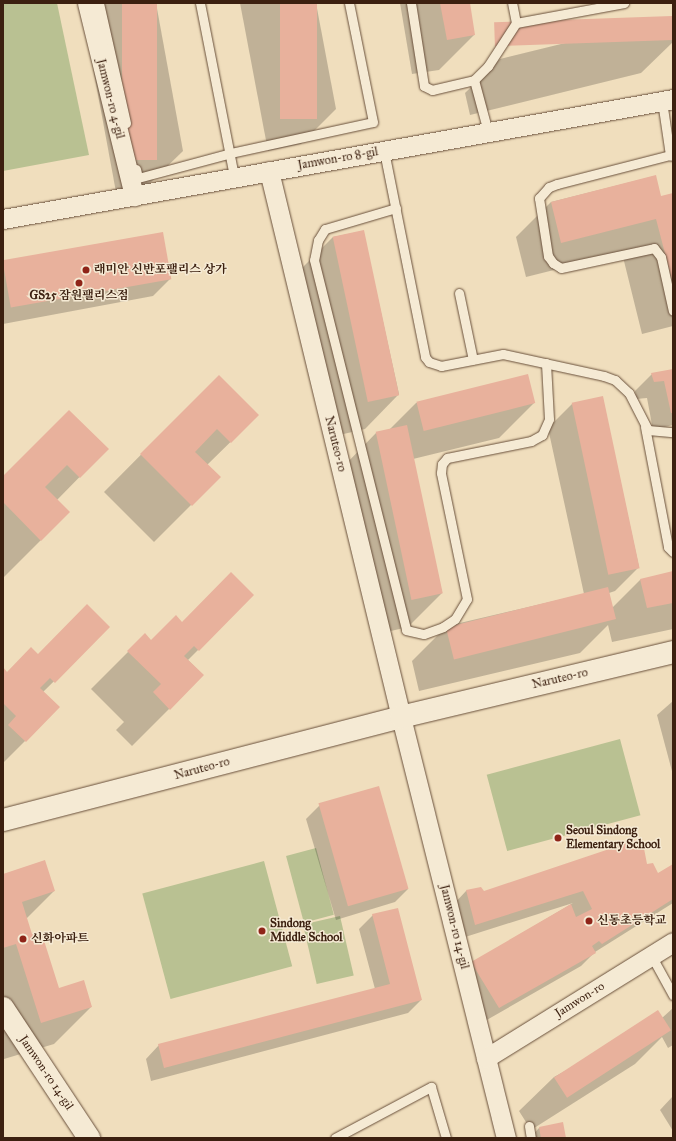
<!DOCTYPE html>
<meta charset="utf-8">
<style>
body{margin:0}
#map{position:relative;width:676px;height:1141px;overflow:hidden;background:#f0debd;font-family:"IM FELL Great Primer","Noto Serif KR",serif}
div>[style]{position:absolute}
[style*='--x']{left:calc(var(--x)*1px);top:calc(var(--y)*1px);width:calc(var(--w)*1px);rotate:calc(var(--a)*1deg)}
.green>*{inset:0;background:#b9c192;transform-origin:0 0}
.shadow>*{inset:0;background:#0003}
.building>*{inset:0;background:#e8b19c;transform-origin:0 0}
.roads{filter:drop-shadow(0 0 1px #69503b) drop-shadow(0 0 1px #69503b)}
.service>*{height:9px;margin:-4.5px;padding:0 4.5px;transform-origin:4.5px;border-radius:4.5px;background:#f5ead4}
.minor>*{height:19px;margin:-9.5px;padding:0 9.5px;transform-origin:9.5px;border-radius:9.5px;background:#f5ead4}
.tertiary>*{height:22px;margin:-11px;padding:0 11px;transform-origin:11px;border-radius:11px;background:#f5ead4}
.secondary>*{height:22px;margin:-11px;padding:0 11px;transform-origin:11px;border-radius:11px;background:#f5ead4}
.dots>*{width:11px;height:11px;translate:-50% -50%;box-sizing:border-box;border:2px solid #f5ead4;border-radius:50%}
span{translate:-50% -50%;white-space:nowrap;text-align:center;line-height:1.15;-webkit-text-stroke:3px #f5ead4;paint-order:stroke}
.street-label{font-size:12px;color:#3c2010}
.poi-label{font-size:12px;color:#3c2010;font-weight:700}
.left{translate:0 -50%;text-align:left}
.frame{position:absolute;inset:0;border:4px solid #3c2010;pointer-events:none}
</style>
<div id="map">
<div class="green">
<div style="clip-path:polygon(3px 3px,57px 3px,89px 155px,3px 171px)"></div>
<div style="left:620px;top:739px;width:79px;height:138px;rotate:75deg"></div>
<div style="left:316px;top:848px;width:69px;height:31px;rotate:75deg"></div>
<div style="left:264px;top:861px;width:109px;height:126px;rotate:75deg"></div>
<div style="left:340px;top:916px;width:61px;height:38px;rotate:77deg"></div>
</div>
<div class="shadow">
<div style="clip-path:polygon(81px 3px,156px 3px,183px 151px,148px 185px,116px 192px)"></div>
<div style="clip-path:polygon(240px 3px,316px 3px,336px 109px,301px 144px,268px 151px)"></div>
<div style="clip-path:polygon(400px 3px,469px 3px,474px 35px,439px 70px,412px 74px)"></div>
<div style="clip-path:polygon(671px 17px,673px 42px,641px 73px,470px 115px,465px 93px,500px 59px)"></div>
<div style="clip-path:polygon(655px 176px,660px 197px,673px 197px,673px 326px,642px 334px,622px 253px,526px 277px,516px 237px,551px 202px)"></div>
<div style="clip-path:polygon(363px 231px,399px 394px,365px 429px,335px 436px,298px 272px,333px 237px)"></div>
<div style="clip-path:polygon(3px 262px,170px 279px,153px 296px,3px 324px)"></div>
<div style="clip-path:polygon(652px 374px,673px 376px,673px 425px,653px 430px,647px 398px,636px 399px,635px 391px)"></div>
<div style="clip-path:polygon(219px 376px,258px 415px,207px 465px,219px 477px,154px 542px,104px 492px)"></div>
<div style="clip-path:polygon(527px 376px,534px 403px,499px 438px,413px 459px,442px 593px,408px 627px,378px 634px,342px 468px,376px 433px,389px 430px,416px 403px)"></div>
<div style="clip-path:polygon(602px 397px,639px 567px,615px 591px,609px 593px,612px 608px,640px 580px,673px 572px,673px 629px,612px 642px,608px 625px,580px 653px,419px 691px,412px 661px,447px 626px,584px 594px,548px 428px,572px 404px)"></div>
<div style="clip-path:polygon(107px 449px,57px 500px,69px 512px,4px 577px,3px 477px)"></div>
<div style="clip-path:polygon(253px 595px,188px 660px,203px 675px,132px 746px,116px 730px,124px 722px,91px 689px,145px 635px,151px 641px,182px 623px)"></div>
<div style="clip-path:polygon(109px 627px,43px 692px,59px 707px,3px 763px,3px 669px,7px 673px,38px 655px)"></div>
<div style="clip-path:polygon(673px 701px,673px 775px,657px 715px)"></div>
<div style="clip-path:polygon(320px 805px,408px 889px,395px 902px,336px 920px,306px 819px)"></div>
<div style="clip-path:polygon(646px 865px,657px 875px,673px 865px,673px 903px,595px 952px,581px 966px,485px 1021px,472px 963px,573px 903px,462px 938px,453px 905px,466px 891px,480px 888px,484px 892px)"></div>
<div style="clip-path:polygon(3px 875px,54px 891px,26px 919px,31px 935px,58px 989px,91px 1007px,54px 1044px,4px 1059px)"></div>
<div style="clip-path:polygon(373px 915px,421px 1000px,408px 1013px,151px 1081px,146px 1059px,159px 1045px,375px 989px,359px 929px)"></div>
<div style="clip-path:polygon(673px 1008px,673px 1045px,668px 1048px,662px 1037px,635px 1064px,531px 1130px,519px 1111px,554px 1077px,662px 1018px)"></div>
<div style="clip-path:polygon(673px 1096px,673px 1131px,660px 1110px)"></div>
<div style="clip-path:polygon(539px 1128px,565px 1138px,530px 1138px)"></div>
</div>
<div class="building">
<div style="left:122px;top:3px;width:35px;height:157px"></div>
<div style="left:280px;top:3px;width:37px;height:116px"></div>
<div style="clip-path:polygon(440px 3px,470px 3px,475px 35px,447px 40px)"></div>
<div style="left:672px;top:16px;width:24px;height:178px;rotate:88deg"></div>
<div style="clip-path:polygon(656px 175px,661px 196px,673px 193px,673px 284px,656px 219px,561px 243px,551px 202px)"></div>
<div style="left:364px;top:230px;width:169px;height:32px;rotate:78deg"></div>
<div style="left:163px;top:232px;width:48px;height:163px;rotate:80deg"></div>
<div style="clip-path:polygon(673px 369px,673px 413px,671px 413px,664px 381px,654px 382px,651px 373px)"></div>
<div style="left:528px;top:374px;width:30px;height:115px;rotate:76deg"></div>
<div style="clip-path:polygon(219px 375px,259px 415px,231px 443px,217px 429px,195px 452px,221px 477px,192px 506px,140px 454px)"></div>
<div style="left:603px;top:396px;width:176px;height:32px;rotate:78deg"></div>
<div style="clip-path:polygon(69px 410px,109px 449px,80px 478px,67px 465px,45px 487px,70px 512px,41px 541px,3px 502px,3px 476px)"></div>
<div style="left:407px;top:425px;width:172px;height:32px;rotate:78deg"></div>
<div style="clip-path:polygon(673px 571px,673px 603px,647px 608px,640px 579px)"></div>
<div style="clip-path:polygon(231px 572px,254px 595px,199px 651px,194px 646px,184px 656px,204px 675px,170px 710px,153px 692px,161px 684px,127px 651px,145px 633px,151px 640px,176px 615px,182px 622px)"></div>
<div style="left:608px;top:587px;width:33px;height:167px;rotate:76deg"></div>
<div style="clip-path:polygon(87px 604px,110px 627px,55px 683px,50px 678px,40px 688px,60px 707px,26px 742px,8px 725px,16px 716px,3px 703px,3px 667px,7px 672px,31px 647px,38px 654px)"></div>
<div style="left:379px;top:786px;width:107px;height:63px;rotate:74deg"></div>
<div style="clip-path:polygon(642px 838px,647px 864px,653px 863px,658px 873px,673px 864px,673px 899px,602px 944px,599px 941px,592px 946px,596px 953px,499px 1008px,471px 962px,571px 904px,576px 917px,592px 909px,583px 891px,475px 925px,466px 890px,481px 887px,484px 891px)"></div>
<div style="clip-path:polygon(45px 860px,55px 891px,22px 902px,32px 934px,41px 931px,59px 988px,84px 980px,92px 1007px,41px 1023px,16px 944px,3px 948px,3px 874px)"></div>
<div style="clip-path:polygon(398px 908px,422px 1000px,164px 1068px,158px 1044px,390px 984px,372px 914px)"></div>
<div style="left:658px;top:1010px;width:24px;height:124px;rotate:57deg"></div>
<div style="clip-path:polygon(563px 1122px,566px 1138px,541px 1138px,539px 1127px)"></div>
</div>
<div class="roads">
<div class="service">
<div style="--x:99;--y:3;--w:123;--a:77.3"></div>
<div style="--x:200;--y:3;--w:177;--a:78.9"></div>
<div style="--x:411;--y:3;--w:84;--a:81.1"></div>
<div style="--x:424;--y:86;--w:9;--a:27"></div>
<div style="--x:432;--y:90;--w:43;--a:-13.4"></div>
<div style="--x:474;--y:80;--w:20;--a:-45"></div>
<div style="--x:488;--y:66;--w:51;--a:-56.9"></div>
<div style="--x:516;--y:23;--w:20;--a:-101"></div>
<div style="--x:516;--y:23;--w:110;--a:-10.5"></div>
<div style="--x:474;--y:80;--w:54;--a:74.9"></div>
<div style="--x:662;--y:101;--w:55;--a:81.6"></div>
<div style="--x:384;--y:151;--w:210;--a:78.7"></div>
<div style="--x:425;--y:357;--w:6;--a:51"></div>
<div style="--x:429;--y:362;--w:13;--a:18"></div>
<div style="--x:441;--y:366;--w:63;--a:-11"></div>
<div style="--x:503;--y:354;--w:103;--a:12.3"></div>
<div style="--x:604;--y:376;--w:12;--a:20"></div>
<div style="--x:615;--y:380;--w:19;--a:43"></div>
<div style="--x:629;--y:393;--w:42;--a:62.8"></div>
<div style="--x:648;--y:430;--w:25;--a:5"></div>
<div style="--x:673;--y:156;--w:3;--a:-162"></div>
<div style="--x:670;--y:155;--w:117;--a:165.6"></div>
<div style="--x:557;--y:184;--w:9;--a:159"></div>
<div style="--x:549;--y:187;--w:15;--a:132"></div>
<div style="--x:539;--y:198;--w:59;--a:81.2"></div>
<div style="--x:548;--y:256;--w:9;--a:54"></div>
<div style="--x:553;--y:263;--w:9;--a:32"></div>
<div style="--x:561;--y:268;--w:95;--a:-12.1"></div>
<div style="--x:654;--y:248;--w:11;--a:52"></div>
<div style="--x:661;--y:257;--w:55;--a:77.5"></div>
<div style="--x:136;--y:169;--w:9;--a:77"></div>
<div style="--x:138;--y:178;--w:96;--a:-15"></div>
<div style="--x:231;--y:153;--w:145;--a:-12.3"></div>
<div style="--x:373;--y:122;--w:121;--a:-101.4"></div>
<div style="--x:396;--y:208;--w:74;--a:163.5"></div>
<div style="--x:325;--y:229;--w:13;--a:122"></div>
<div style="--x:318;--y:240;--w:20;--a:101"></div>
<div style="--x:314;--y:260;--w:381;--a:76"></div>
<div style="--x:406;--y:630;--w:18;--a:13"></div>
<div style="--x:424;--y:634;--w:20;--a:-20"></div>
<div style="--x:443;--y:627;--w:14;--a:-34"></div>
<div style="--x:455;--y:619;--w:23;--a:-59"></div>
<div style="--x:467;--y:599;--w:129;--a:-101.7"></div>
<div style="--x:441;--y:473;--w:9;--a:-84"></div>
<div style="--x:442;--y:464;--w:8;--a:-50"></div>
<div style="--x:447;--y:458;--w:86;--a:-11.4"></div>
<div style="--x:531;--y:441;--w:13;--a:-29"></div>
<div style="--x:542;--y:435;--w:17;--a:-66"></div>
<div style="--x:549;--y:419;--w:56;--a:-93.1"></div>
<div style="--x:459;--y:293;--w:68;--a:78.2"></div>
<div style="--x:645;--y:427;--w:122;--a:79.1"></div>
<div style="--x:668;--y:547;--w:7;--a:45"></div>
<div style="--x:651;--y:955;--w:46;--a:61.2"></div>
<div style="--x:529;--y:1126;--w:12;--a:81"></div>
<div style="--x:335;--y:1138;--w:109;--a:-28"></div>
<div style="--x:431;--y:1087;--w:53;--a:73.6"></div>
</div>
<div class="minor">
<div style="--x:87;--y:3;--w:199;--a:76.3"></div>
<div style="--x:269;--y:171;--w:562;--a:76.41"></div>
<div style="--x:401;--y:717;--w:434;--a:76"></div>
<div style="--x:3;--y:219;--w:681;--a:-10.15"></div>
<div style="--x:486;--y:1058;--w:220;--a:-31.8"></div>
</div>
<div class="tertiary">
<div style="--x:3;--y:1008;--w:156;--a:56.5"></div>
</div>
<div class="secondary">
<div style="--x:3;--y:820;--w:411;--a:-14.5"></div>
<div style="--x:401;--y:717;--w:280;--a:-13.4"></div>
</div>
</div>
<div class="dots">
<div style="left:86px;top:270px;background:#8f2418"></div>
<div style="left:79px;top:283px;background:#8f2418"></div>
<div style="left:558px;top:838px;background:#8f2418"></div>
<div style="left:589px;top:921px;background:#8f2418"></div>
<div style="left:262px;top:931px;background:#8f2418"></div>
<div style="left:23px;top:939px;background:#8f2418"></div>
</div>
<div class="street-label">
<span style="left:110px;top:99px;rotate:76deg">Jamwon-ro 4-gil</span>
<span style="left:338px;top:159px;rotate:-10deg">Jamwon-ro 8-gil</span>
<span style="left:335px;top:444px;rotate:76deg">Naruteo-ro</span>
<span style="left:560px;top:679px;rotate:-13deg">Naruteo-ro</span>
<span style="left:202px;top:769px;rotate:-15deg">Naruteo-ro</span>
<span style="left:454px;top:927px;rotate:76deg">Jamwon-ro 14-gil</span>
<span style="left:580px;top:1000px;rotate:-32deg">Jamwon-ro</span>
<span style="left:46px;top:1073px;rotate:56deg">Jamwon-ro 14-gil</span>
</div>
<div class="poi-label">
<span class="left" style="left:94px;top:270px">래미안 신반포팰리스 상가</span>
<span style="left:79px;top:296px">GS25 잠원팰리스점</span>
<span class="left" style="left:566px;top:838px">Seoul Sindong<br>Elementary School</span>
<span class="left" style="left:597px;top:921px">신동초등학교</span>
<span class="left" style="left:270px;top:931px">Sindong<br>Middle School</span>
<span class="left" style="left:31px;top:939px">신화아파트</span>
</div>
<div class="frame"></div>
</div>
